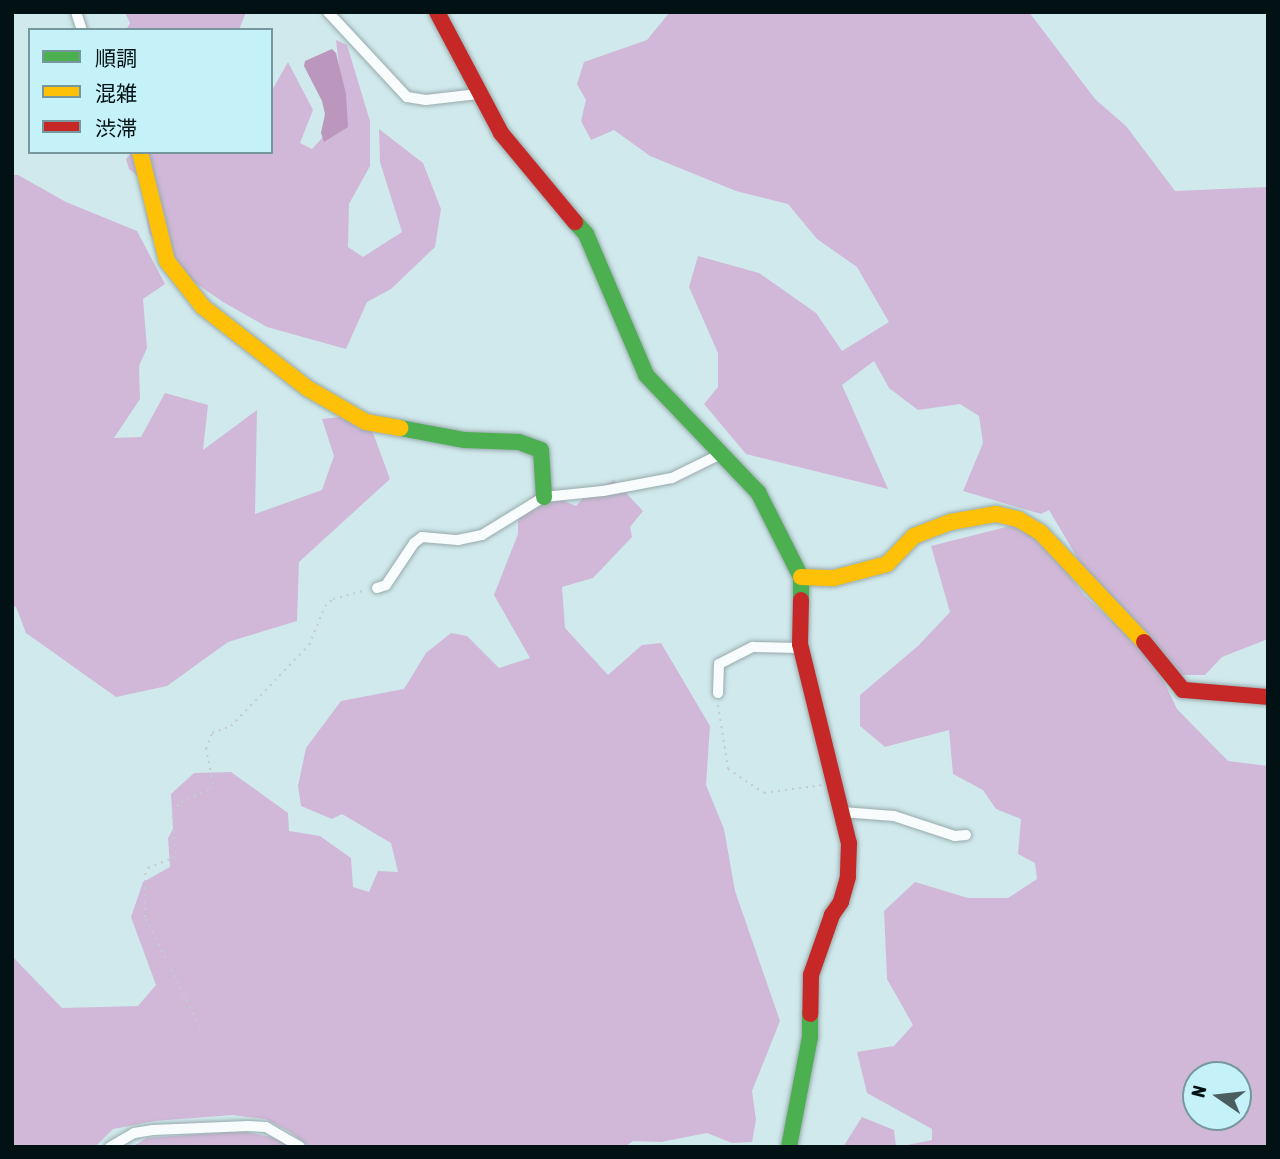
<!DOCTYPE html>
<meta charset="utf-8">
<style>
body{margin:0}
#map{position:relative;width:1280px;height:1159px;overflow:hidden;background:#d0e9ec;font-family:"Asap Condensed","Noto Sans JP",sans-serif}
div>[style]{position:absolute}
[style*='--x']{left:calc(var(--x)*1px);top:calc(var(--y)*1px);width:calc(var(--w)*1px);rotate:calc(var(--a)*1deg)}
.forest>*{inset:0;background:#d1b8d8}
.water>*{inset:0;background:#bb96bd}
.path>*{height:2px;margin-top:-1px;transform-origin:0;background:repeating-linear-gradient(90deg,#c5cccd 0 2px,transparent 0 7px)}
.roads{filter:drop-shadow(0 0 2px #97aaac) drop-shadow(0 0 2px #97aaac)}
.street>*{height:10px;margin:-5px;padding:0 5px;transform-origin:5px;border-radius:5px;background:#f8fcfc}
.fast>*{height:16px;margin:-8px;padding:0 8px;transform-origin:8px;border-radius:8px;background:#4caf50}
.slow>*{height:16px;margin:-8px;padding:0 8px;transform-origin:8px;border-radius:8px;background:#ffc107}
.jam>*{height:16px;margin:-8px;padding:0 8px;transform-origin:8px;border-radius:8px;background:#c62828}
span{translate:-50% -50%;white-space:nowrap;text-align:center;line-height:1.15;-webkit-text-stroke:7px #c4f2f8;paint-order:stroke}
.frame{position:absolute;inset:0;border:14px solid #021113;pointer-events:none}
.legend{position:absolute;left:28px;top:28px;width:245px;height:126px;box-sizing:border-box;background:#c4f2f8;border:2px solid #76989c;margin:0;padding:9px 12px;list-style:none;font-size:21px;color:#021113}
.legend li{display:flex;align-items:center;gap:14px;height:35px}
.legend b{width:35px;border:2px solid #76989c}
.north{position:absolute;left:1182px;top:1061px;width:70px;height:70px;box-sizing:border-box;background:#c4f2f8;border:2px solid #76989c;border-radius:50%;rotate:284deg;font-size:19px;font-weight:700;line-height:28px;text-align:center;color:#021113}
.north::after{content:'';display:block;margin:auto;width:24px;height:32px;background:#4a5d5f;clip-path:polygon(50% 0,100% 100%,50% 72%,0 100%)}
</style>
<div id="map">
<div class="forest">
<div style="clip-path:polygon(125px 12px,246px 12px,239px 30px,126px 30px,130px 23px)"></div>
<div style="clip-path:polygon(670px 12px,1029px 12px,1095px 99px,1126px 126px,1175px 191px,1268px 187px,1268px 639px,1222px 657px,1205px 675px,1182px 675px,1162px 661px,1096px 589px,1049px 510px,1041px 514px,963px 491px,983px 443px,979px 416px,960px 404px,918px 410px,889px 388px,874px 361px,842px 385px,888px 489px,746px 454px,704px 404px,718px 387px,718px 353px,689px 287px,698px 256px,759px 273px,816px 313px,842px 351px,889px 322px,857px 267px,817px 239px,788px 204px,736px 191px,650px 156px,614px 130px,591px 140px,581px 121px,586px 100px,577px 84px,584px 62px,647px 40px)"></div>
<div style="clip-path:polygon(336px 40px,347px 45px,370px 121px,370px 166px,349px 204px,348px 247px,363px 257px,402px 232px,380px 162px,379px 129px,423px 163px,441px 209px,435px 247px,391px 289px,367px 302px,346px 349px,267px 327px,223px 302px,178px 271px,149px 233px,141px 179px,129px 169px,126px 159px,132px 152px,271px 152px,271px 92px,288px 62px,313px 110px,300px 143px,312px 149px,332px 127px,344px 106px)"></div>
<div style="clip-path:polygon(12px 175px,18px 175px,66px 202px,137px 231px,165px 284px,143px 299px,147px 348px,139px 366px,140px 399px,114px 438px,141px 437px,165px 393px,208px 405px,203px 450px,257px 410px,255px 514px,322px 490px,334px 456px,322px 419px,366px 414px,390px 479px,299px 562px,297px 621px,228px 642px,167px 686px,116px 697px,26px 633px,16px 607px,12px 605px)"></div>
<div style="clip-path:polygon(614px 480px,643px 511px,630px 527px,632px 537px,593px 578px,562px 587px,565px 628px,608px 675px,642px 645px,661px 643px,710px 726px,706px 785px,724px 829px,735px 891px,780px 1021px,752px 1091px,756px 1120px,752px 1142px,732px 1143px,707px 1133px,661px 1142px,633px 1141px,625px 1147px,310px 1147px,290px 1132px,265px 1119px,232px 1115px,155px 1121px,113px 1129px,95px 1147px,12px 1147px,12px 956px,62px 1008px,138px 1006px,156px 985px,131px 917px,143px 882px,170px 867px,168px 838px,173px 829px,171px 794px,194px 773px,231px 772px,288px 813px,289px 831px,320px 836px,351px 858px,353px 887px,369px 892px,378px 871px,398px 872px,391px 843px,342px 814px,332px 819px,301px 806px,298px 786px,306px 748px,341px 701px,404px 689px,426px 653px,451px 633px,467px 636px,499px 668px,530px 658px,494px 595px,518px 534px,518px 515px,538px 490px,576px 506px,585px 496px)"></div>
<div style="clip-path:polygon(evenodd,1030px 521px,1084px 595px,1140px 647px,1159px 671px,1177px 709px,1228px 761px,1268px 766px,1268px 1147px,897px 1147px,932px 1140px,932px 1129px,867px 1093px,857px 1052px,894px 1046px,913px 1025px,887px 979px,884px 911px,915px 882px,968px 898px,1008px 898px,1037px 879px,1035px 863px,1018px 854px,1021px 819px,996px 809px,983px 790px,953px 774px,949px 730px,885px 747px,860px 726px,860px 695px,918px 646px,950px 612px,931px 546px,1030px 521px,1196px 1075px,1238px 1075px,1238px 1117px,1196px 1117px,1196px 1075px)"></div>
<div style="clip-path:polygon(862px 1117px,894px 1130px,896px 1147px,843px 1147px)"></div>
<div style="clip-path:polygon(241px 1131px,271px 1137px,292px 1147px,132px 1147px,147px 1138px)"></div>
</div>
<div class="water">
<div style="clip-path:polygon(332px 49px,336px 53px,346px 94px,348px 127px,324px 142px,321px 133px,325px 114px,322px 101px,304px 66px,305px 61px)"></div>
</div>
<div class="path">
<div style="--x:718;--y:705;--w:65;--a:81.1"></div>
<div style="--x:728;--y:769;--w:43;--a:33.7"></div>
<div style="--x:764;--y:793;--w:59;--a:-7.9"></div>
<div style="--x:200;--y:1027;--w:123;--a:-116.6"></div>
<div style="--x:145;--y:917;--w:42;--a:-90"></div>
<div style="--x:145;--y:875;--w:8;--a:-67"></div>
<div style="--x:148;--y:868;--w:27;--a:-22"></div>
<div style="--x:173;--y:858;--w:6;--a:-59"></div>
<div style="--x:176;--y:853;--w:42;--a:-95.4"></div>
<div style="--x:172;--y:811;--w:13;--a:-45"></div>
<div style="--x:181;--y:802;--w:32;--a:-24"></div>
<div style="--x:210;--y:789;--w:6;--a:-59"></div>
<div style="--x:213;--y:784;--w:36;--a:-101"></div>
<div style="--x:206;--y:749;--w:17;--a:-69"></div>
<div style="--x:212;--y:733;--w:20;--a:-20"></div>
<div style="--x:231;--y:726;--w:112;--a:-46.1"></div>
<div style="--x:309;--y:645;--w:42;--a:-67.7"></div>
<div style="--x:325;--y:606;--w:11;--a:-41"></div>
<div style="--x:333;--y:599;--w:34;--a:-15"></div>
</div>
<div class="roads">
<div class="street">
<div style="--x:76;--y:12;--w:19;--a:72"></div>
<div style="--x:328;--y:12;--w:116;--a:47.1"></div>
<div style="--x:407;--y:97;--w:19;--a:9"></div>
<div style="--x:426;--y:100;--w:52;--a:-6.6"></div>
<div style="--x:377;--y:588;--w:9;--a:-18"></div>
<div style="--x:386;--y:585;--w:50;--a:-56.3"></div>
<div style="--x:414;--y:543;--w:10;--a:-37"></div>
<div style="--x:422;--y:537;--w:36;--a:5"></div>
<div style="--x:458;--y:540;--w:25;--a:-12"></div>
<div style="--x:482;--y:535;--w:73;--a:-31.5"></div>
<div style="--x:544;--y:497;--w:59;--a:-5.8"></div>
<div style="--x:603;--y:491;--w:70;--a:-10.7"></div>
<div style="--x:672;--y:478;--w:55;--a:-26.1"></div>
<div style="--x:718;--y:693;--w:29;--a:-88"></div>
<div style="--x:719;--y:664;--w:38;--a:-27"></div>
<div style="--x:753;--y:647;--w:47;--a:1.2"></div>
<div style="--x:842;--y:812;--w:52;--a:4.4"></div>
<div style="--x:894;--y:816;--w:64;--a:18.2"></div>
<div style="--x:955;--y:836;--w:11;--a:-5"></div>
<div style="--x:110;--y:1147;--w:28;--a:-30"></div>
<div style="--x:134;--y:1133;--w:19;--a:-9"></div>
<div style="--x:153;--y:1130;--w:95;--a:-2.4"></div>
<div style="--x:248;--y:1126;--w:18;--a:3"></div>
<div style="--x:266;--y:1127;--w:39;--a:30"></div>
</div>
<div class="fast">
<div style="--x:575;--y:222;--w:16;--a:47"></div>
<div style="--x:586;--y:234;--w:153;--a:66.9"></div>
<div style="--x:646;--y:375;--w:162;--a:46.3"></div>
<div style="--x:758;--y:492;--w:95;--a:63.2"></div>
<div style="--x:801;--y:577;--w:23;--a:90"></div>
<div style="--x:400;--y:428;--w:66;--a:10.5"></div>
<div style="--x:465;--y:440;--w:54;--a:2.1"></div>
<div style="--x:519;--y:442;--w:23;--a:20"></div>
<div style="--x:541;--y:450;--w:47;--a:86.3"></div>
<div style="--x:789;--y:1147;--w:112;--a:-79.2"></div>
<div style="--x:810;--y:1037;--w:23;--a:-90"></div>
</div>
<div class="slow">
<div style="--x:140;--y:152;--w:112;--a:76.1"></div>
<div style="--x:167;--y:261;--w:58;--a:52"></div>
<div style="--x:203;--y:307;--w:132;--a:37.9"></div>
<div style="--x:307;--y:388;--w:68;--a:30"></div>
<div style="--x:366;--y:422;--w:35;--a:10"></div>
<div style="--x:801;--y:577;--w:33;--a:2"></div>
<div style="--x:834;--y:578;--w:55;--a:-14.8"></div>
<div style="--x:887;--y:564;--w:39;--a:-46"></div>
<div style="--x:914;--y:536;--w:40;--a:-21"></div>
<div style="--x:951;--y:522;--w:46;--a:-10.1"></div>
<div style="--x:996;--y:514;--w:23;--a:13"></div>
<div style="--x:1018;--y:519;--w:26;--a:31"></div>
<div style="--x:1040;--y:532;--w:151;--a:46.6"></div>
</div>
<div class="jam">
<div style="--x:437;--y:12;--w:137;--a:62.1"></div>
<div style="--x:501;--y:133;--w:116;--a:50.3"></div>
<div style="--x:801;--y:600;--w:44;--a:91.3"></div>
<div style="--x:800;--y:644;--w:205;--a:76.2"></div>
<div style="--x:849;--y:843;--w:34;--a:92"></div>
<div style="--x:848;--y:877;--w:26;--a:106"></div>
<div style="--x:841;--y:902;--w:16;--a:125"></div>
<div style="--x:832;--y:915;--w:64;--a:109.3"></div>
<div style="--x:811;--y:975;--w:39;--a:91"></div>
<div style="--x:1144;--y:642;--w:62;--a:50.9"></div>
<div style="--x:1183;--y:690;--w:85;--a:4.7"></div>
</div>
</div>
<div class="frame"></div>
<ul class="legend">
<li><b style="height:9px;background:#4caf50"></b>順調</li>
<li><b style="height:9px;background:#ffc107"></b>混雑</li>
<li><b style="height:9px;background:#c62828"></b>渋滞</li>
</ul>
<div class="north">N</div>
</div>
